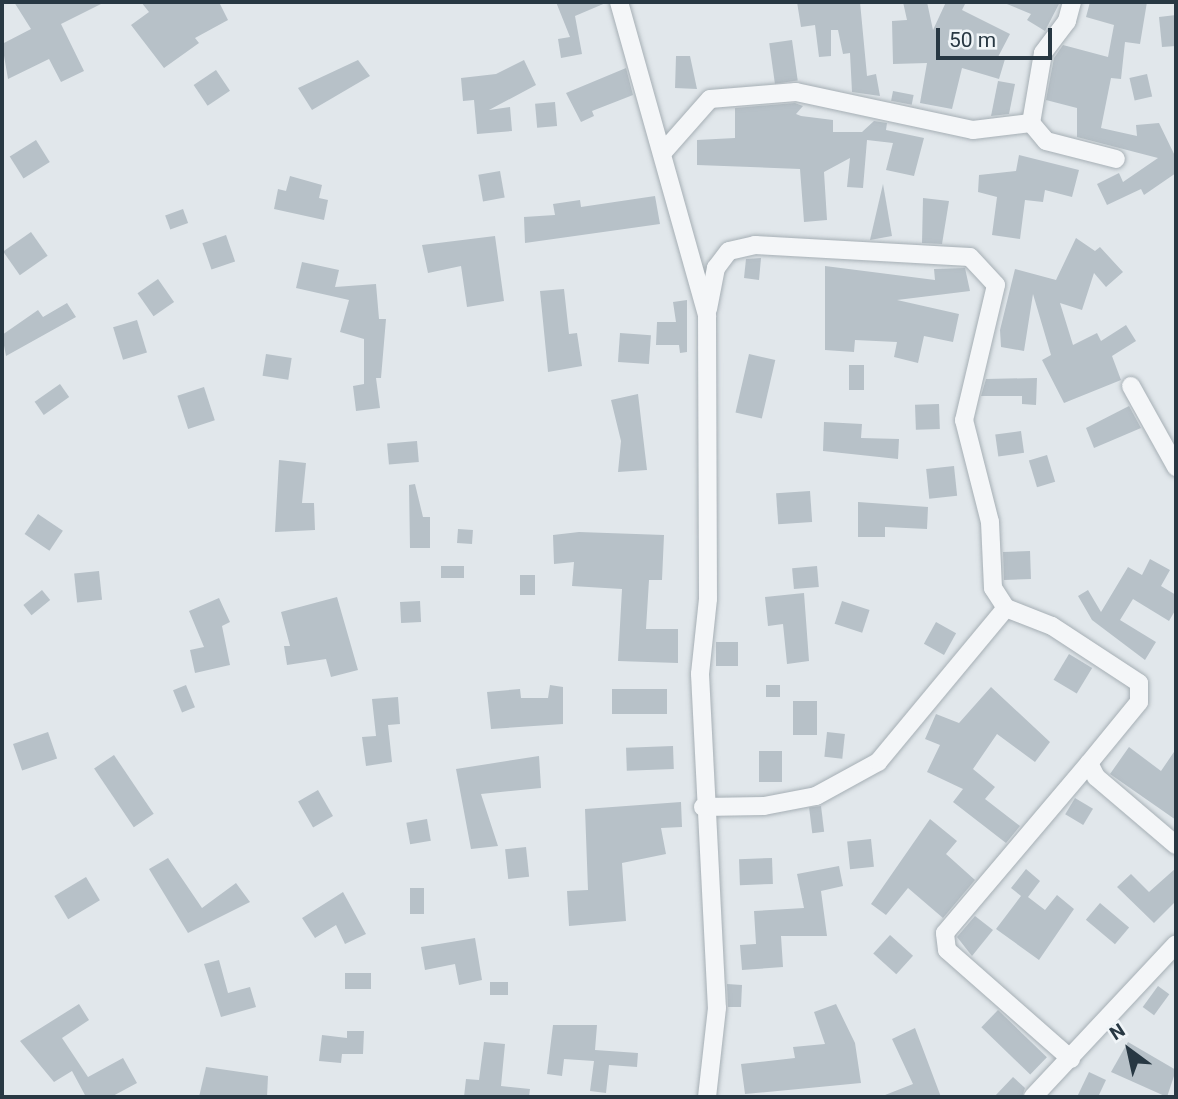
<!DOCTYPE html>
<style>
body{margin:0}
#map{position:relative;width:1178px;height:1099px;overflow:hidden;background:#e1e7eb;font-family:Roboto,sans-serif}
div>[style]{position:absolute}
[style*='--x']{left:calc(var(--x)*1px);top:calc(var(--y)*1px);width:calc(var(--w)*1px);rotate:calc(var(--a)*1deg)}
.building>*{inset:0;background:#b7c1c8;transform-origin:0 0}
.roads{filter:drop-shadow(0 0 2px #a6afb5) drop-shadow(0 0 2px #a6afb5)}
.minor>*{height:18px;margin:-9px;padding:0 9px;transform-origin:9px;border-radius:9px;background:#f4f6f8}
span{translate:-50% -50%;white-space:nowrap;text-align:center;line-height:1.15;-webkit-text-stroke:5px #f0f5f8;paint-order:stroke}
.frame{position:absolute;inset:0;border:4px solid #283843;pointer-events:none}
.north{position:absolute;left:1094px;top:1015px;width:70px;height:70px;-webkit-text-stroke:5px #f0f5f8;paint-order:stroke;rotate:327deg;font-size:19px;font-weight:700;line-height:28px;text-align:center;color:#283843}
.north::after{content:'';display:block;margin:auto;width:24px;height:32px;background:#283843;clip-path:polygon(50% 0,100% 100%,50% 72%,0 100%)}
.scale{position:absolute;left:936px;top:28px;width:116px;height:32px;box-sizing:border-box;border:4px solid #283843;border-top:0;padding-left:9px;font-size:21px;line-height:24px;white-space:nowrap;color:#283843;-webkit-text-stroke:5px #f0f5f8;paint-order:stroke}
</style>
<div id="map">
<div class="building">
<div style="clip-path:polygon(14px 2px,105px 2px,61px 24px,84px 71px,61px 82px,49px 59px,8px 79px,2px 44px,31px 29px)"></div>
<div style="clip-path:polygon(141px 2px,219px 2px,228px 20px,195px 38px,199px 43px,164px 68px,131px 25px,149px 12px)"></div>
<div style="clip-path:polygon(556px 2px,608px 2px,575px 16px,582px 54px,561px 58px,558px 39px,570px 37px)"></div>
<div style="clip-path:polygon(797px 2px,860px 2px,867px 76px,876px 74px,880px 96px,852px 92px,850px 53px,843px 54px,838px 30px,831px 30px,831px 56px,819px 57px,815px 25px,801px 27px)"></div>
<div style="clip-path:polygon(903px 2px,927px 2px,933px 30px,946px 2px,966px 2px,962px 10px,1010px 34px,998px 57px,1005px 59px,999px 79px,962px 68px,952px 109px,920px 103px,927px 63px,893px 64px,892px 21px,907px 20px)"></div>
<div style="clip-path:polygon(1002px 2px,1060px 2px,1045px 31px,1027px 20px,1031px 14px)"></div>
<div style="clip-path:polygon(1090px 2px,1147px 2px,1140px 44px,1125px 42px,1121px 79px,1111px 78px,1101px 128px,1137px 136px,1136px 125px,1159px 123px,1176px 158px,1176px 173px,1144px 195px,1141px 189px,1107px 205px,1097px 184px,1119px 173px,1123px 182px,1158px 158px,1077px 137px,1077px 108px,1046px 100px,1054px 58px,1063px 45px,1108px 57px,1114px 25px,1086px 17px)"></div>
<div style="clip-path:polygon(1176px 15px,1176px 46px,1162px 47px,1159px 17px)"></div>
<div style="left:792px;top:40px;width:41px;height:23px;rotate:82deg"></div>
<div style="clip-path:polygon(676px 56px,690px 56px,697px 89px,675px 88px)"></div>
<div style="clip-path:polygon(358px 60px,370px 76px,312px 110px,298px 88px)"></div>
<div style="clip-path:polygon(524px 60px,536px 85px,489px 110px,510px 107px,512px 131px,477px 134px,474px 100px,463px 101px,461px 78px,496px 74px)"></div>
<div style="clip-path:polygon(626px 68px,633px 95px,592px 111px,594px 116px,581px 122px,566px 93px)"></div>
<div style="left:216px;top:70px;width:25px;height:27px;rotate:56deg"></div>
<div style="left:1147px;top:74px;width:23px;height:18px;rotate:77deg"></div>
<div style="clip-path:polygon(998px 81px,1015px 84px,1009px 114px,991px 116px)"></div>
<div style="left:893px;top:91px;width:21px;height:10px;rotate:11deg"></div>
<div style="left:555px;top:102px;width:24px;height:20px;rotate:85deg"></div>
<div style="clip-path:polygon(795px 103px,803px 106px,796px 114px,801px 116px,833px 120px,833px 132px,862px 132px,874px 121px,887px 123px,886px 130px,924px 138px,914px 176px,886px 170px,893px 143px,867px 140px,863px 188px,847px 187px,850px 158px,824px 172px,827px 220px,804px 222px,800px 169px,697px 165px,697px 140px,735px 138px,735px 108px)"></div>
<div style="left:36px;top:140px;width:26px;height:31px;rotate:58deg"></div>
<div style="clip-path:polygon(1019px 155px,1079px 170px,1072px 197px,1045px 190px,1043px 202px,1025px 200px,1020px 239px,992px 235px,997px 197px,978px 192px,979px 175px,1016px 171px)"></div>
<div style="left:500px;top:171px;width:27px;height:22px;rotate:80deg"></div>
<div style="clip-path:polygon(290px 176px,322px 185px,319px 198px,328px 200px,324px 220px,274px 209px,278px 189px,286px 191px)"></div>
<div style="clip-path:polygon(883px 184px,892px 236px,870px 240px)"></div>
<div style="clip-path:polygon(655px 196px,660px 224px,525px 243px,524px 217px,555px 215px,553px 204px,580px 200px,581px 207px)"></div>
<div style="clip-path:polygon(923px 198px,949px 201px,942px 244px,922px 243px)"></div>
<div style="left:183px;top:209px;width:15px;height:19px;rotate:70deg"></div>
<div style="left:31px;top:232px;width:29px;height:34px;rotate:55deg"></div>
<div style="left:226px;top:235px;width:28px;height:25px;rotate:71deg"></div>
<div style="clip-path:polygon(495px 236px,504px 301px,467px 307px,461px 266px,428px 273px,422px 245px)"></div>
<div style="clip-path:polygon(1076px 238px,1095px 251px,1100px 247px,1123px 272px,1106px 287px,1094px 273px,1082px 310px,1060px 303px,1073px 345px,1097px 333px,1101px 341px,1126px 325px,1136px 341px,1112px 356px,1121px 380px,1064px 403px,1042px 360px,1051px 355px,1033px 294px,1024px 351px,1001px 347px,1000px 330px,1015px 269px,1056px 280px)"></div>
<div style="clip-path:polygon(761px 258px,759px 280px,744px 278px,746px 259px)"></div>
<div style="clip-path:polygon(302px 262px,339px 270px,335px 287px,376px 284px,379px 319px,386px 319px,381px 378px,376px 378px,380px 408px,356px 411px,353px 386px,364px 384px,364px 339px,340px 332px,349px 300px,296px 288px)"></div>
<div style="clip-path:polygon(825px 266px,935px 280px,934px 269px,965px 268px,970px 291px,897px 300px,959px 314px,953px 342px,924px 336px,918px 363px,894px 357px,897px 342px,855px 340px,854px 352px,825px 350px)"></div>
<div style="left:158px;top:279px;width:28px;height:25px;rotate:55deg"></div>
<div style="clip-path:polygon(564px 289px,569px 334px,577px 333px,582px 366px,548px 372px,540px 291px)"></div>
<div style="clip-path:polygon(687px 300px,687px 352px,680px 353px,679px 345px,656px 345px,657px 322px,676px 322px,673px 302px)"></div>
<div style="clip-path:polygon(67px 303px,76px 317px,6px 356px,2px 335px,38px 310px,43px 317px)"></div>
<div style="left:137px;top:320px;width:34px;height:25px;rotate:73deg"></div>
<div style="left:620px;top:333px;width:31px;height:29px;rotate:4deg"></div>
<div style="left:266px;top:354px;width:26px;height:22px;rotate:9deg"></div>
<div style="left:749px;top:354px;width:27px;height:60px;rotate:13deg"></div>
<div style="left:849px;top:365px;width:15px;height:25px"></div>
<div style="clip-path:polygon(1037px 378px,1036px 405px,1022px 404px,1022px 396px,981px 396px,986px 379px)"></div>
<div style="left:60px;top:384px;width:16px;height:31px;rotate:55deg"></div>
<div style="left:204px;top:387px;width:35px;height:28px;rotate:72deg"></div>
<div style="clip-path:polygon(638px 394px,647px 470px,618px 472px,621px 441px,611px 400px)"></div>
<div style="left:939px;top:404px;width:25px;height:24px;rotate:88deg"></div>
<div style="clip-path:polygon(1129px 406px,1141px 428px,1094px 448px,1086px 428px)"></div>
<div style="clip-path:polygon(824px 422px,862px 424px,861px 438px,899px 439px,898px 459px,823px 451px)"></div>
<div style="left:1021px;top:431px;width:22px;height:26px;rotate:82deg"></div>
<div style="left:417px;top:441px;width:21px;height:30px;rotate:85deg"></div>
<div style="left:1047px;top:455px;width:28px;height:19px;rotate:73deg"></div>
<div style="clip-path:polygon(279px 460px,306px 463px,302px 503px,314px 503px,315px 530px,275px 532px)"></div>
<div style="left:954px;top:466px;width:30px;height:28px;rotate:84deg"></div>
<div style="clip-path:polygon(415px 484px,423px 517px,430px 517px,430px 548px,410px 548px,409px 485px)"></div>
<div style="left:810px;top:491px;width:31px;height:34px;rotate:86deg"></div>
<div style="clip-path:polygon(858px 502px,928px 507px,927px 529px,885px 527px,885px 537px,858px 537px)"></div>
<div style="left:38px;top:514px;width:30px;height:24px;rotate:34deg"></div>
<div style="left:458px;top:529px;width:15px;height:14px;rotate:4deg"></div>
<div style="clip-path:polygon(579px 532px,664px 535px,662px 580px,649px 580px,646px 629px,678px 629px,678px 663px,618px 661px,622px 589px,572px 586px,574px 562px,554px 564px,553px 535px)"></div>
<div style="left:1030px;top:551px;width:28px;height:27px;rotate:88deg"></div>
<div style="clip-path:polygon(1150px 559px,1170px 570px,1161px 586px,1176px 595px,1176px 609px,1169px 621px,1133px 599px,1120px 620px,1156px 642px,1145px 660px,1092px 620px,1078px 596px,1088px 590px,1101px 612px,1128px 567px,1142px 575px)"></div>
<div style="left:441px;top:566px;width:23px;height:12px"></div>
<div style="left:817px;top:566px;width:21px;height:25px;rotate:85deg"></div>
<div style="left:99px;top:571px;width:29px;height:25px;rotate:84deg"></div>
<div style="left:520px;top:575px;width:15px;height:20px"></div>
<div style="left:42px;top:590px;width:13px;height:24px;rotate:51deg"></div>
<div style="clip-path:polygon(804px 593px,809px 661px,787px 664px,783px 624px,768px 626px,765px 597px)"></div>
<div style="clip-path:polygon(337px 597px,358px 670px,331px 677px,326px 659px,287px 665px,284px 646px,290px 646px,281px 612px)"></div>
<div style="clip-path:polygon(219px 598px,230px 622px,222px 626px,230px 665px,195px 673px,190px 650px,204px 647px,189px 611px)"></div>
<div style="left:420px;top:601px;width:21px;height:20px;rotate:87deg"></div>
<div style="left:842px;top:601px;width:29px;height:24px;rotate:18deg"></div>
<div style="left:936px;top:622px;width:23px;height:25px;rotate:29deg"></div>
<div style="left:716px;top:642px;width:22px;height:24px"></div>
<div style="left:1069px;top:654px;width:27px;height:30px;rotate:31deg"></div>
<div style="left:186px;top:685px;width:24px;height:14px;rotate:68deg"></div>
<div style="clip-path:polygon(550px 685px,563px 687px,563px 724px,491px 729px,487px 692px,520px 689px,521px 698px,548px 698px)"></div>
<div style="left:766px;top:685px;width:14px;height:12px"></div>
<div style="clip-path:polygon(991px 687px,1050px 742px,1035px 762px,997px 734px,973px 769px,995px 787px,985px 799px,1020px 826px,1006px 843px,953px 802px,963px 789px,927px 772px,940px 745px,925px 739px,936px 714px,959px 723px)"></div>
<div style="left:667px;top:689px;width:25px;height:55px;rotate:90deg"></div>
<div style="clip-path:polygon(398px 697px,400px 724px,388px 725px,392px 762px,366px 766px,362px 737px,376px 736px,372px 699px)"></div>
<div style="left:817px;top:701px;width:34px;height:24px;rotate:90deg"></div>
<div style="left:48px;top:732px;width:28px;height:37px;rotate:71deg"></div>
<div style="left:827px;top:732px;width:18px;height:25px;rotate:6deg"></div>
<div style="left:673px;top:746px;width:23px;height:47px;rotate:88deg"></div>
<div style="clip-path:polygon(1129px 747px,1161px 771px,1176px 749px,1176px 820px,1110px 774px)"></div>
<div style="left:782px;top:751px;width:31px;height:23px;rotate:90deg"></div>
<div style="left:114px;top:755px;width:71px;height:24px;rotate:56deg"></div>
<div style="clip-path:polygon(539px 756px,541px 788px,481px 794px,498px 846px,471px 849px,456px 769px)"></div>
<div style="left:318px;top:790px;width:30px;height:23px;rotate:60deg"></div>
<div style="left:1075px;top:798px;width:21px;height:19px;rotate:31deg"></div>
<div style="clip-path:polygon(681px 802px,682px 827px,661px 828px,666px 854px,622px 863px,626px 921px,569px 926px,567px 891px,588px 890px,585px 809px)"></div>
<div style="left:821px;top:806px;width:26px;height:12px;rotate:83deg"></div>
<div style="left:427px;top:819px;width:22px;height:21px;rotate:80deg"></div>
<div style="clip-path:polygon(930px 819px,957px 841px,946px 854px,975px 880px,943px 918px,908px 888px,886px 915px,871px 904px)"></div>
<div style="left:871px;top:839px;width:28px;height:24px;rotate:84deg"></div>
<div style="left:526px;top:847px;width:30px;height:21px;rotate:84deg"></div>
<div style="clip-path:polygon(168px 858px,202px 908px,236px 883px,250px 902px,188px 933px,149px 869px)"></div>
<div style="left:772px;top:858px;width:26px;height:33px;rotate:88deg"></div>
<div style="clip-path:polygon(839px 866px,843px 886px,821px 891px,827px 936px,781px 936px,783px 967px,742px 970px,740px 945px,756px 944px,754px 911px,804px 908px,797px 874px)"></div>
<div style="clip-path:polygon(1176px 868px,1176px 901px,1154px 923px,1117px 887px,1131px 874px,1149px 892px)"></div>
<div style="clip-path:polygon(1026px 869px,1040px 881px,1028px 897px,1045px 910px,1057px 895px,1074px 909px,1039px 960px,996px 929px,1021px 896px,1011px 888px)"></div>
<div style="left:86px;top:877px;width:27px;height:37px;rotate:59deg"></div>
<div style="left:410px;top:888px;width:14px;height:26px"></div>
<div style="clip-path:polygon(343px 892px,366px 934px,345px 944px,336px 925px,315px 938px,302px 918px)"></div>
<div style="left:1100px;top:903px;width:38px;height:22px;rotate:40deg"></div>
<div style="clip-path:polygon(975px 916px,993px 930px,972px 956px,957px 937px)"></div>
<div style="left:890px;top:935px;width:31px;height:25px;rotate:42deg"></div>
<div style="clip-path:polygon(475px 938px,482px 980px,459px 985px,455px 964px,425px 970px,421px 947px)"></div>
<div style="clip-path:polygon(219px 960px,228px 993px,250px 987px,256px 1007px,221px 1017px,204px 964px)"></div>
<div style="left:345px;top:973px;width:26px;height:16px"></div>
<div style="left:508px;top:982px;width:13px;height:18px;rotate:90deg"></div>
<div style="clip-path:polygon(727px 984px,742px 985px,741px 1007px,728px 1007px)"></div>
<div style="left:1158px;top:986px;width:14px;height:26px;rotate:36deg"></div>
<div style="clip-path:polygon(79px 1004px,89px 1020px,62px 1038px,88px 1077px,123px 1058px,137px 1083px,111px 1097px,86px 1097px,72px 1071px,54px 1082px,20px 1041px)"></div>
<div style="clip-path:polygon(836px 1004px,855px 1043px,861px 1083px,745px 1094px,741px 1064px,795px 1058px,793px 1047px,825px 1044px,814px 1012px)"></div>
<div style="left:998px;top:1010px;width:68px;height:24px;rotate:44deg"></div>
<div style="clip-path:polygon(553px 1025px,597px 1025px,595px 1050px,638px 1053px,637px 1067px,609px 1065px,606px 1093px,590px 1091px,594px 1061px,564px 1059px,562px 1076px,547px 1074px)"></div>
<div style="clip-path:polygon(915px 1028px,941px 1097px,880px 1097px,913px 1084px,892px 1039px)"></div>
<div style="clip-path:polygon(347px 1031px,364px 1031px,363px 1054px,342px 1054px,341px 1063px,319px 1061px,322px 1035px,347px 1038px)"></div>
<div style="clip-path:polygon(484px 1042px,505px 1044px,501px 1086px,530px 1089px,529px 1097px,464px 1097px,466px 1079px,479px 1080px)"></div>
<div style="clip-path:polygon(1128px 1042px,1176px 1070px,1167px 1097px,1111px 1072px)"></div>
<div style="clip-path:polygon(206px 1067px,268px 1076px,267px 1097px,199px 1097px)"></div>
<div style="clip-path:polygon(1089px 1072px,1106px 1080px,1098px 1097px,1077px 1097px)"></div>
<div style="clip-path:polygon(1013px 1077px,1025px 1088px,1022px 1097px,994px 1097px)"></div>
</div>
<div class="roads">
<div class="minor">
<div style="--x:619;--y:2;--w:326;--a:74.3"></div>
<div style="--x:707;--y:316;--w:283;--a:89.8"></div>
<div style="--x:708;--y:599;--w:75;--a:96.1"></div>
<div style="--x:700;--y:674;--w:334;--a:87.1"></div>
<div style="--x:717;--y:1008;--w:90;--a:96.4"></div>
<div style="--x:1072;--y:2;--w:20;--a:105"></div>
<div style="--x:1067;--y:21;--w:40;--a:127"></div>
<div style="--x:1043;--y:53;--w:71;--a:99.7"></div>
<div style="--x:1031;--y:123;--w:23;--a:50"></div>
<div style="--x:1046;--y:141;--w:72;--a:14.4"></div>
<div style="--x:665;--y:150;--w:68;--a:-48.6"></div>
<div style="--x:710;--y:99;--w:86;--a:-4.7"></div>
<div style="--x:796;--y:92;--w:181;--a:12.1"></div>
<div style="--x:973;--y:130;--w:58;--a:-6.9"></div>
<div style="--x:708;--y:309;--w:42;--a:-79"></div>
<div style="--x:716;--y:268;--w:21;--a:-53"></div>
<div style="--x:729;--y:251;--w:27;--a:-13"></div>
<div style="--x:755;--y:245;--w:215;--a:3.2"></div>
<div style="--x:970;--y:257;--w:38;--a:47"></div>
<div style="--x:996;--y:285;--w:139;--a:103.3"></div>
<div style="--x:964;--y:420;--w:105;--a:75.7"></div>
<div style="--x:990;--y:522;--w:66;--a:87.4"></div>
<div style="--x:993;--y:588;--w:24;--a:57"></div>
<div style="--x:1006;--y:608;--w:49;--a:21.4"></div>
<div style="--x:1052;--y:626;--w:104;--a:33.2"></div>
<div style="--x:1139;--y:683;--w:19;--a:90"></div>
<div style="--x:1139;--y:702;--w:79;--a:129.3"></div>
<div style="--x:1089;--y:763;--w:16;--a:63"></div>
<div style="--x:1096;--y:777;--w:105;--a:40.4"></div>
<div style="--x:1131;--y:386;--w:93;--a:60.9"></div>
<div style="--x:703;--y:807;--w:61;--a:-0.9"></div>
<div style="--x:764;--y:806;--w:53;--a:-10.9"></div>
<div style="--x:816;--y:796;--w:71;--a:-28.7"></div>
<div style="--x:878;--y:762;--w:200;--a:-50.3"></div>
<div style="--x:1071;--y:1059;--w:165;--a:-138.7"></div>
<div style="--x:947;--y:950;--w:17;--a:-97"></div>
<div style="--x:945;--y:933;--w:223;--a:-49.7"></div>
<div style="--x:1033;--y:1097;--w:209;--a:-46.9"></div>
</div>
</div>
<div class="frame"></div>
<div class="north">N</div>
<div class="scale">50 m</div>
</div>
